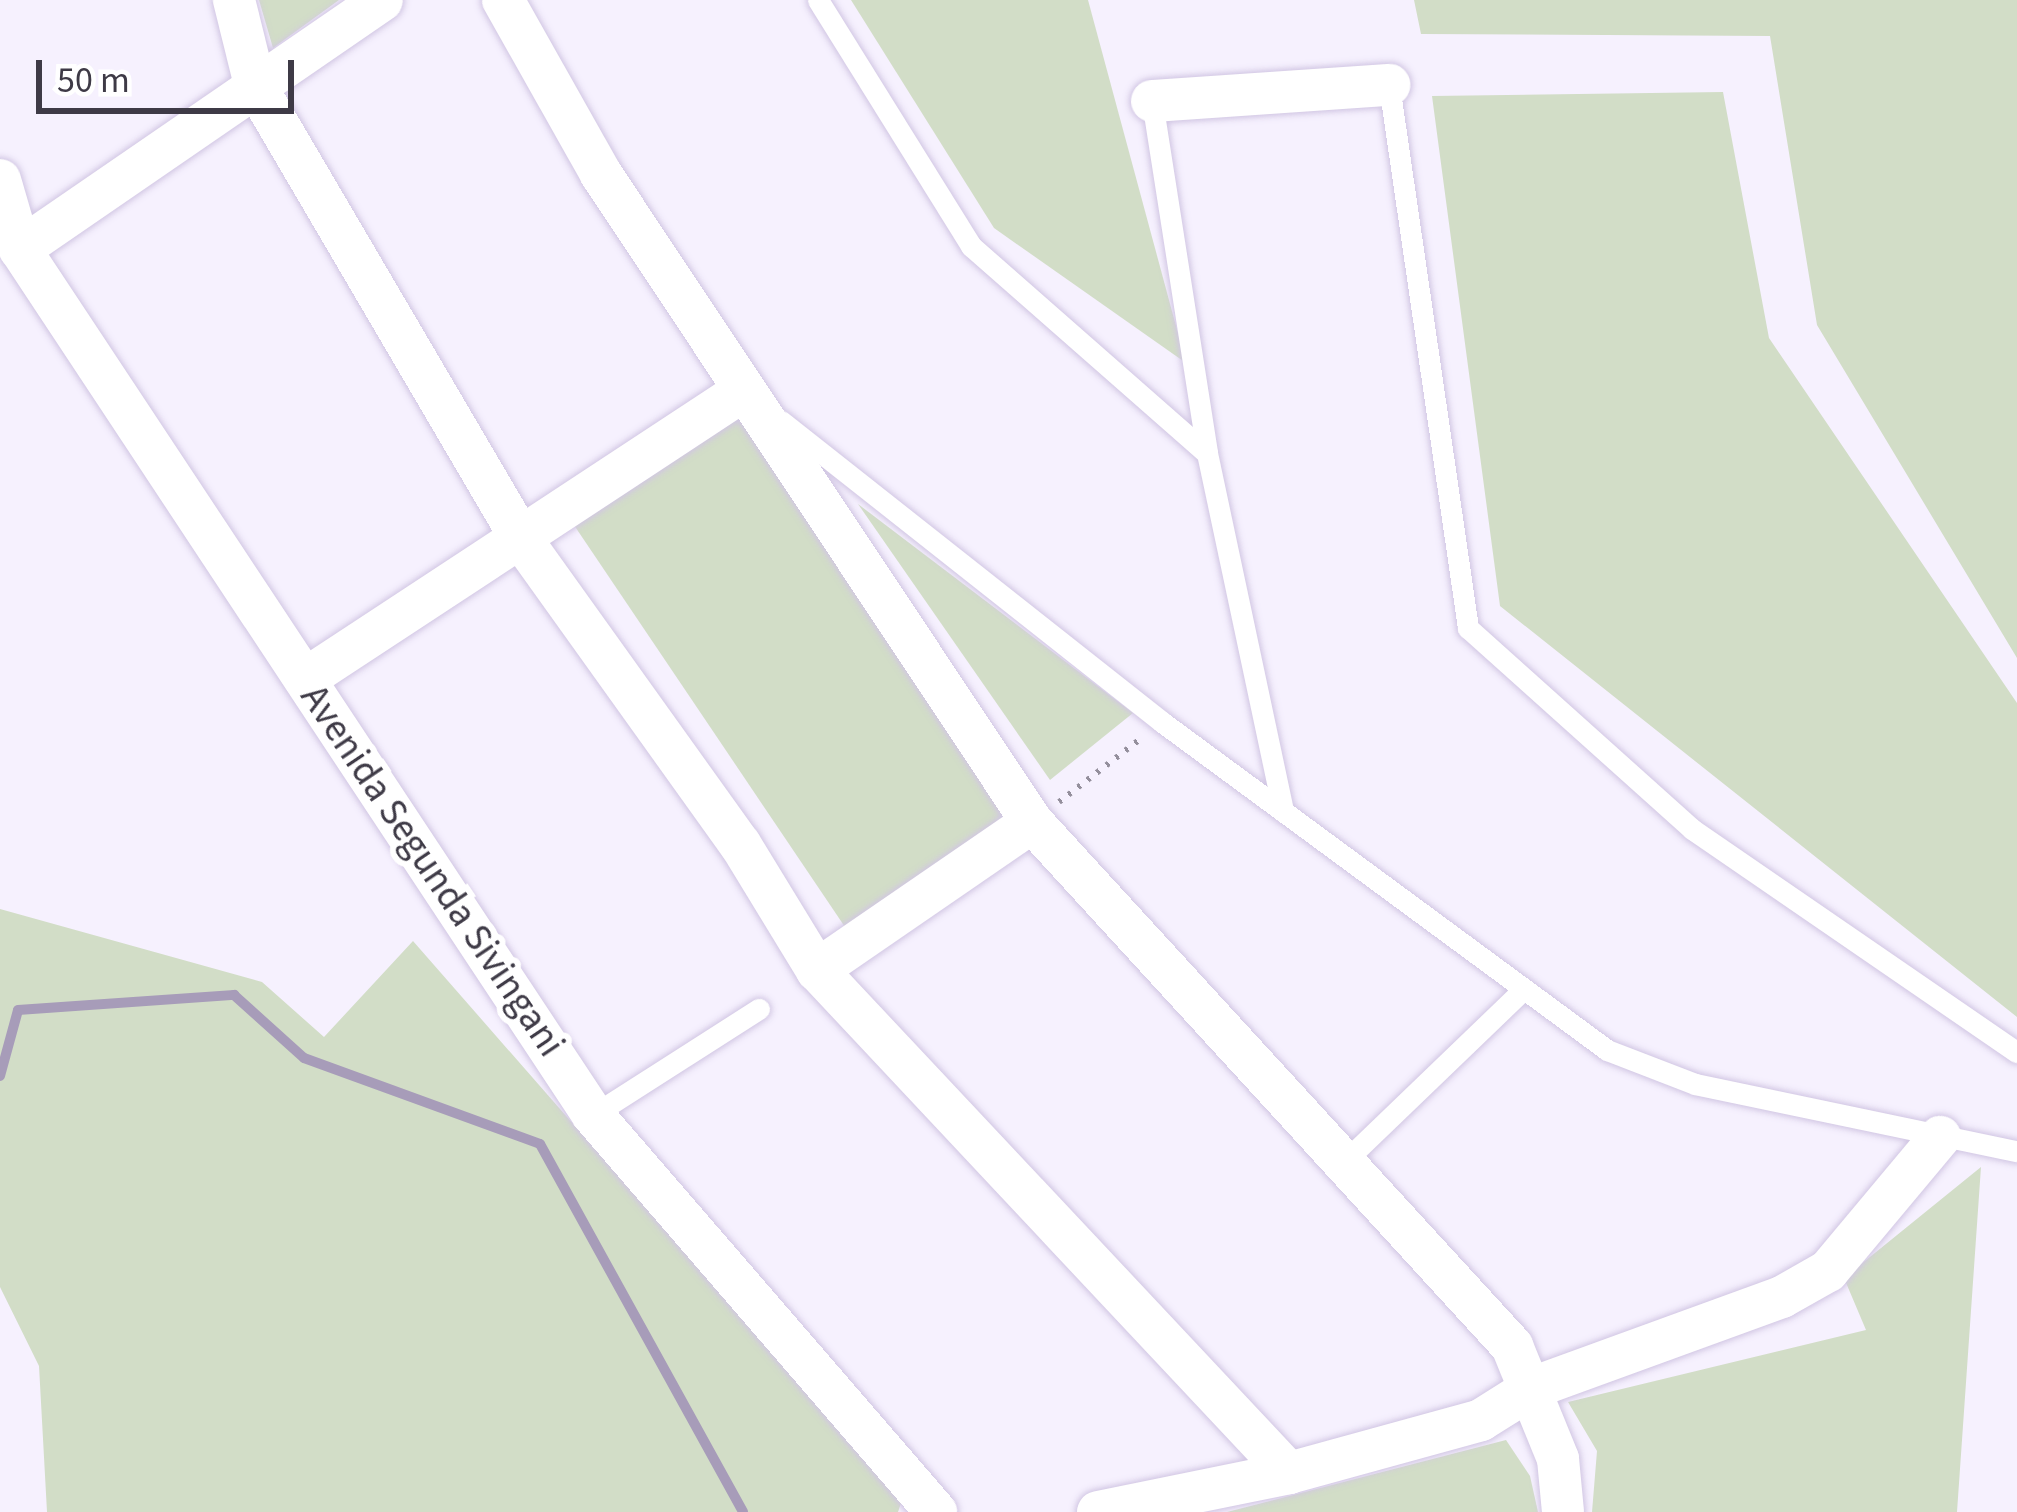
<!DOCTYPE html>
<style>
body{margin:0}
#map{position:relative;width:2017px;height:1512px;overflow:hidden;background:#f6f1fe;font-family:"Source Sans 3",sans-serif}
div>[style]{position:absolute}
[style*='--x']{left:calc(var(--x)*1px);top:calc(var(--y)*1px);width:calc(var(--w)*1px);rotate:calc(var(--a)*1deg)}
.green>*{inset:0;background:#d2ddc7;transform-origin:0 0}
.stream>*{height:10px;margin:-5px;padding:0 5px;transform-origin:5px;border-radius:5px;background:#a79cb9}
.path>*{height:6px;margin-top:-3px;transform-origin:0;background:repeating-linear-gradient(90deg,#948f9c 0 3px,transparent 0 12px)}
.roads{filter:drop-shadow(0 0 3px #d1c6e3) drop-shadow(0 0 3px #d1c6e3)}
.lane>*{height:21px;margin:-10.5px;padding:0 10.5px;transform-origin:10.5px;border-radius:10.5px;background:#fff}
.street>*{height:42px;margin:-21px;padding:0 21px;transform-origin:21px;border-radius:21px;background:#fff}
span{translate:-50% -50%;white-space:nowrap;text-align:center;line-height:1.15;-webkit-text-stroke:12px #fff;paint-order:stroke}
.street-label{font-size:39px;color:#3e3a46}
.scale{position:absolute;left:36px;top:60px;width:258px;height:54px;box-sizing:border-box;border:6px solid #3e3a46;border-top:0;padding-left:15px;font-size:36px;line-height:42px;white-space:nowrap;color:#3e3a46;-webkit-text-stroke:9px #fff;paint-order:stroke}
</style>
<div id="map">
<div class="green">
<div style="clip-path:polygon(259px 0,339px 0,273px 48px)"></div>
<div style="clip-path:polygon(851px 0,1088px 0,1186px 363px,994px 228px)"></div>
<div style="clip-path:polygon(1414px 0,2017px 0,2017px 658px,1817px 325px,1770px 36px,1421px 34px)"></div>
<div style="clip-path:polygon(1723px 92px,1769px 338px,2017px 703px,2017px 1017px,1500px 606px,1432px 96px)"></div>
<div style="left:739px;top:405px;width:498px;height:204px;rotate:56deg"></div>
<div style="clip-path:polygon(858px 504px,1133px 713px,1050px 780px)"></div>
<div style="clip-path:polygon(0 909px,262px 982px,324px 1037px,413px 941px,902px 1500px,898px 1512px,47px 1512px,39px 1366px,0 1287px)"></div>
<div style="clip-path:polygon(1981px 1167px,1957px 1512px,1592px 1512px,1597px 1451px,1568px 1402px,1866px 1330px,1844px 1278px)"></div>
<div style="clip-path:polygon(1506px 1440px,1530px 1476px,1538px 1512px,1227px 1512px)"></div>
</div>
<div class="stream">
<div style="--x:0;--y:1076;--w:68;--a:-74.7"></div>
<div style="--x:18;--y:1010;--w:217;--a:-4"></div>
<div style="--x:234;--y:995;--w:94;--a:42"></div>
<div style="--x:304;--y:1058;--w:251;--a:20"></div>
<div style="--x:540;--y:1144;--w:420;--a:61.1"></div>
</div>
<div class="path">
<div style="--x:1059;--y:802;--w:101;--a:-37.8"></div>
</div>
<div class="roads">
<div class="lane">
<div style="--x:818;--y:0;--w:290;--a:58.1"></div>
<div style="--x:971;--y:246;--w:314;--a:41.3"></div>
<div style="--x:1389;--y:85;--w:549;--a:81.72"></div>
<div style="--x:1468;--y:628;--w:301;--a:41.9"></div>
<div style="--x:1692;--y:829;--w:394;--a:34.5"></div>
<div style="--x:1152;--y:101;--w:356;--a:81.1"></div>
<div style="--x:1207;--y:453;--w:366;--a:78"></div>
<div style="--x:781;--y:421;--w:486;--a:38.3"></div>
<div style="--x:1162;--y:722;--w:553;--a:36.39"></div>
<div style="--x:1607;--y:1050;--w:94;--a:21.1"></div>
<div style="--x:1695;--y:1084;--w:329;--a:11.8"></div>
<div style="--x:593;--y:1115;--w:197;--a:-32.6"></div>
<div style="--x:1344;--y:1162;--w:248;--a:-43.9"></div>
</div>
<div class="street">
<div style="--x:234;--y:0;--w:88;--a:76.1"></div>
<div style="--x:255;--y:85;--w:528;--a:59.6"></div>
<div style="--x:522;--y:540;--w:374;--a:54.4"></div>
<div style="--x:740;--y:844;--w:148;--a:58.6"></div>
<div style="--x:817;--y:970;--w:690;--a:46.82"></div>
<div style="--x:503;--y:0;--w:200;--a:60.6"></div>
<div style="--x:601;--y:174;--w:778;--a:56.37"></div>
<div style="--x:1032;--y:822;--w:711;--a:47.51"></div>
<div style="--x:1512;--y:1346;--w:122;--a:67.8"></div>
<div style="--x:1558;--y:1459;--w:53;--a:84.6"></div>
<div style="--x:1152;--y:101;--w:238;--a:-3.9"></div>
<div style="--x:0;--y:180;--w:72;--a:73.8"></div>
<div style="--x:20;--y:249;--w:1038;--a:56.51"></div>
<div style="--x:593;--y:1115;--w:525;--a:49.17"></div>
<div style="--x:20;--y:249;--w:439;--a:-34.5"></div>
<div style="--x:305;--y:679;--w:524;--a:-33.33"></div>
<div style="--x:817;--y:970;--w:261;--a:-34.5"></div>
<div style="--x:1098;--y:1512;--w:195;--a:-11.5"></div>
<div style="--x:1289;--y:1473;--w:199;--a:-15.4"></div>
<div style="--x:1481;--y:1420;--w:60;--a:-32.1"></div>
<div style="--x:1532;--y:1388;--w:266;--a:-20"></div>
<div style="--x:1782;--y:1297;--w:53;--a:-29.5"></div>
<div style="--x:1828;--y:1271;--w:175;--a:-50.1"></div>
</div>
</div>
<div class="street-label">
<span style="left:432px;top:871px;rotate:56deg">Avenida Segunda Sivingani</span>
</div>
<div class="scale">50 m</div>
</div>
